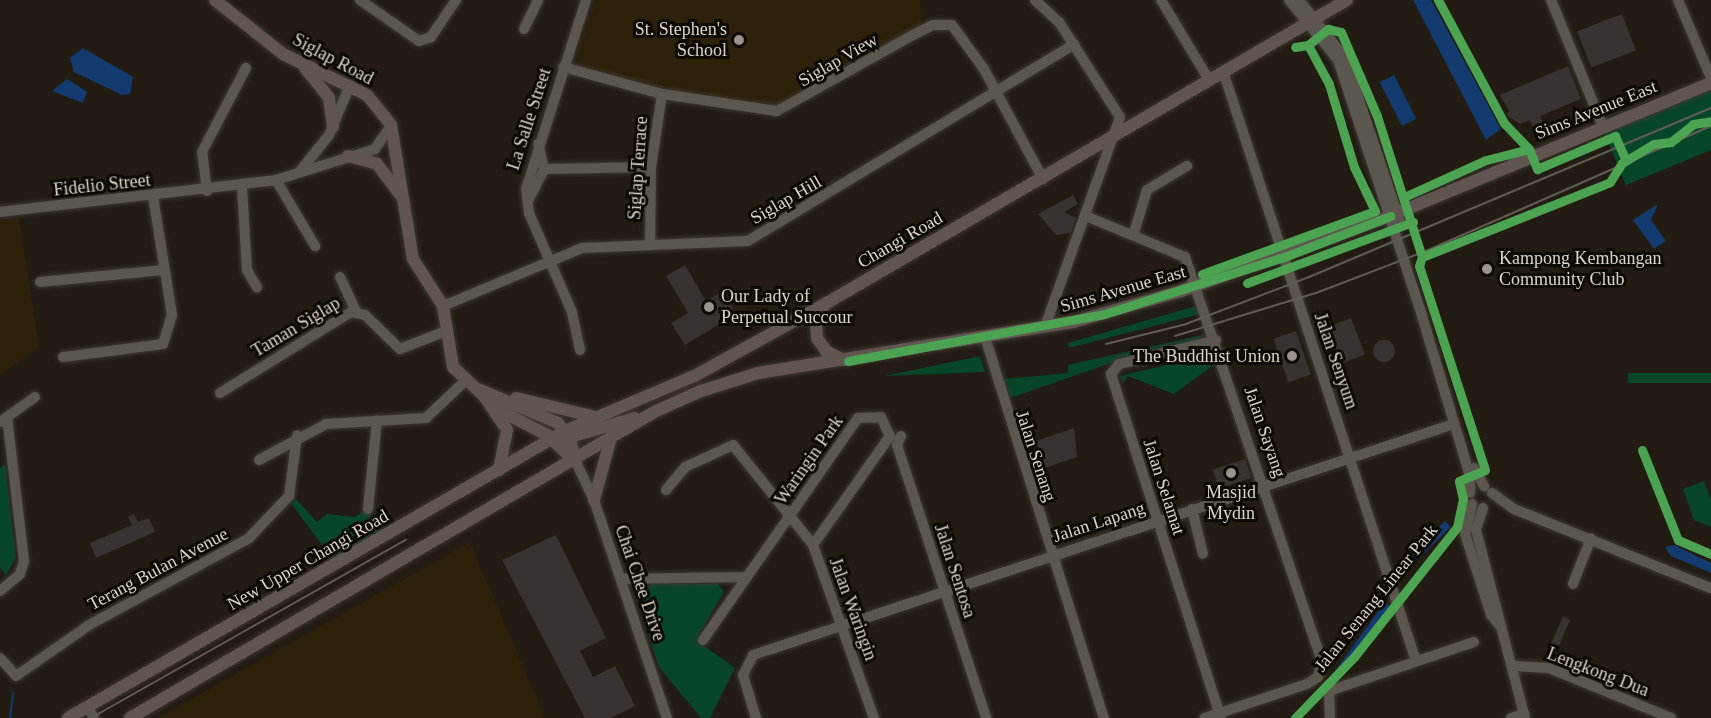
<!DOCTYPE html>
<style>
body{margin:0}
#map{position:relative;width:1711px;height:718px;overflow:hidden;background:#221c12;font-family:"Times New Roman",serif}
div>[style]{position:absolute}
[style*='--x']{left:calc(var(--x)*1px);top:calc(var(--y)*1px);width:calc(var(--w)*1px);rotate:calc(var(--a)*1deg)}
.built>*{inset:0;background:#2e210a}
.green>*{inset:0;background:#08462a;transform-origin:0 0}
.water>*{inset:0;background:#133b6f;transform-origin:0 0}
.stream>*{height:2px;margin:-1px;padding:0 1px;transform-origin:1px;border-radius:1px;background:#133b6f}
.building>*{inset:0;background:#383331;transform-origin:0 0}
.round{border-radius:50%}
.roads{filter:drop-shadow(0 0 2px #3d3831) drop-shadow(0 0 2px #3d3831)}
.minor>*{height:10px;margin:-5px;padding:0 5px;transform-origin:5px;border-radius:5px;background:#5b574f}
.major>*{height:12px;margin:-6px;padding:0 6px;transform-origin:6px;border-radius:6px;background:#615551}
.rail>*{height:2px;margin:-1px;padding:0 1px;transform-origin:1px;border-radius:1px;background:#605c54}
.cycleway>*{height:9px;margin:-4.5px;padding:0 4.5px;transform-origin:4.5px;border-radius:4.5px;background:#4ca352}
.dots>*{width:16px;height:16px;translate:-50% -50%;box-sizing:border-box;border:3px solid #0d0903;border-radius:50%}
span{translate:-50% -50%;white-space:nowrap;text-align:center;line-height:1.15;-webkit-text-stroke:6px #0d0903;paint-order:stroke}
.poi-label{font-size:18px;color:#dcd5ca}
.right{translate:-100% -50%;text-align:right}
.left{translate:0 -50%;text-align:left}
.street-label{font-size:18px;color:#dcd5ca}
</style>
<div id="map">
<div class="built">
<div style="clip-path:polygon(595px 0,920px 0,922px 25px,778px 106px,651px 89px,580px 67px,576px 55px)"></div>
<div style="clip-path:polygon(19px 218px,39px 347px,0 375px,0 220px)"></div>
<div style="clip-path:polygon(470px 542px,545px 718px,158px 718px)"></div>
</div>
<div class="green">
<div style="clip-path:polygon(1711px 90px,1711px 150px,1626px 185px,1604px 133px)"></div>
<div style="clip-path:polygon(1196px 306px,1200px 314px,1069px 348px,1068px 343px)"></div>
<div style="clip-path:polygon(1207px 334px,1173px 351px,1111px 363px,1010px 398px,1004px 379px,1068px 373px,1068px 365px)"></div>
<div style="clip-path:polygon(1212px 354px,1215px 364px,1174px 394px,1128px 376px,1123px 383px,1120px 376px)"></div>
<div style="clip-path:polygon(980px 356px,985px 372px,884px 376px)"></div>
<div style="left:1711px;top:373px;width:10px;height:83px;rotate:90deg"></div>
<div style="clip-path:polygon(5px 464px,16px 558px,6px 575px,0 568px,0 468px)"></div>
<div style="clip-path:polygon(1704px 481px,1711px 500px,1711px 527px,1694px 520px,1683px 489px)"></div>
<div style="clip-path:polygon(292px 495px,317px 522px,327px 514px,355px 517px,367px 509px,383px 533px,335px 562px,289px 501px)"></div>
<div style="clip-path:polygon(652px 584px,718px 584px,724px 592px,698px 636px,699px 642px,735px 668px,710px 718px,701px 718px,659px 667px,636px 597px)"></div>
</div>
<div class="water">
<div style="clip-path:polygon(1413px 0,1431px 0,1501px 129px,1486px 140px)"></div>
<div style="clip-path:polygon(83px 48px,133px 77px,130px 94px,122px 95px,74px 72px,70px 58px)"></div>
<div style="left:1394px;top:75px;width:49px;height:16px;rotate:63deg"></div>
<div style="clip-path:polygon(67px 79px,87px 92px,83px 103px,52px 91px)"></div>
<div style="clip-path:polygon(1658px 204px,1651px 220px,1666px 241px,1654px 249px,1633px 220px)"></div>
<div style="left:1445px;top:521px;width:8px;height:70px;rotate:45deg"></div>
<div style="clip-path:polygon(1674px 545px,1711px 563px,1711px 573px,1671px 556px,1665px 547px)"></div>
<div style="left:1385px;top:602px;width:9px;height:84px;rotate:36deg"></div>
</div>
<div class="stream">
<div style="--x:10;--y:718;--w:26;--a:-83"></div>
</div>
<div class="building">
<div style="left:1622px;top:14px;width:39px;height:48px;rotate:69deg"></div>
<div style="clip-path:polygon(1568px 66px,1581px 99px,1540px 116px,1543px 123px,1533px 127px,1530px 120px,1520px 124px,1506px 115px,1509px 111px,1500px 95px)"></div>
<div style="clip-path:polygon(1073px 195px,1078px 204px,1064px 212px,1076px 218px,1071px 233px,1056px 235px,1038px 214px)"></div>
<div style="clip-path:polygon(685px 265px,706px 301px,723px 291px,736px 314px,685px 345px,671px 323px,688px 313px,666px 276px)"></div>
<div style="left:1351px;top:318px;width:39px;height:25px;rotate:69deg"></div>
<div style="left:1296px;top:331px;width:46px;height:24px;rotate:71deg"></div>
<div class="round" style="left:1373px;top:340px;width:22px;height:22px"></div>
<div style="clip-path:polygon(1074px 428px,1077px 457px,1045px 468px,1036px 441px)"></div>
<div style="left:1245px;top:459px;width:20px;height:34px;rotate:72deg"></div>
<div style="clip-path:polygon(134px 514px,138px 522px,149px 518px,155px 532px,96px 558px,90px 543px,132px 525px,128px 517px)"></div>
<div style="clip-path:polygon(556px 535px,606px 638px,580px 651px,593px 677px,615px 666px,635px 706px,611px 718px,585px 718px,502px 560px)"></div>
<div style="clip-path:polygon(1563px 616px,1570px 620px,1556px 653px,1544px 660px)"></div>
</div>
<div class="roads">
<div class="minor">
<div style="--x:360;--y:0;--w:72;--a:34.8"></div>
<div style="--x:419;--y:41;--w:13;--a:-18"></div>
<div style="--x:431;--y:37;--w:45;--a:-56"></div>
<div style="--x:1035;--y:0;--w:33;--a:43"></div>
<div style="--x:1059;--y:22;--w:113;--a:57.3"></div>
<div style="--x:1120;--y:117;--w:223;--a:109.7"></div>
<div style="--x:1161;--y:0;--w:93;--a:59"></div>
<div style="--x:1289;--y:0;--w:77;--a:50.8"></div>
<div style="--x:1338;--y:60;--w:269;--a:71.8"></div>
<div style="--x:1422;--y:316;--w:167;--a:73.3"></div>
<div style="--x:1470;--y:476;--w:17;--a:90"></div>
<div style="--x:1299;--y:0;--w:74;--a:51.6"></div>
<div style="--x:1345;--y:58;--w:172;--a:71.4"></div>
<div style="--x:1551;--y:0;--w:137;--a:67.7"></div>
<div style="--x:1678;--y:0;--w:85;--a:67.1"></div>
<div style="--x:524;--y:29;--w:32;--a:-64"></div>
<div style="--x:563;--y:67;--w:103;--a:15.3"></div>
<div style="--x:662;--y:94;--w:116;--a:8.4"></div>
<div style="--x:777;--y:111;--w:156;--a:-29.2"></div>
<div style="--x:913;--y:35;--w:22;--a:-27"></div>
<div style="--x:933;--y:25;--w:19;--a:0"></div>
<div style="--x:952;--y:25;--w:54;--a:54"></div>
<div style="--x:984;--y:69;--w:125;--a:61.8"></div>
<div style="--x:1223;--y:71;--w:621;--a:71.89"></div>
<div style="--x:544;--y:169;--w:107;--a:-1.1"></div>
<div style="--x:301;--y:170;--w:45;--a:-51.3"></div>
<div style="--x:329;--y:135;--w:54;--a:-67.2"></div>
<div style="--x:276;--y:180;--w:77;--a:59.4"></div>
<div style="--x:242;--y:187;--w:83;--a:86.6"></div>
<div style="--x:247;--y:270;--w:20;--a:60"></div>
<div style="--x:207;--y:191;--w:39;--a:-97"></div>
<div style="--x:202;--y:152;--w:95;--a:-62.4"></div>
<div style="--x:528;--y:201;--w:36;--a:-63"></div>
<div style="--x:544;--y:169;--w:26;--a:-103"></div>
<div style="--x:0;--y:212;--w:278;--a:-6.6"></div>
<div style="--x:276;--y:180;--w:104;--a:-17.4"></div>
<div style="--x:375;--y:149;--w:29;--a:-56"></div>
<div style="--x:1088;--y:217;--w:105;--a:22.4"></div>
<div style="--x:1185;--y:257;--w:428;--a:71.3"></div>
<div style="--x:1322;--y:662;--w:16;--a:105"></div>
<div style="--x:1318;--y:677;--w:13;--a:148"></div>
<div style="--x:1307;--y:684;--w:108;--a:161.7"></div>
<div style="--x:1134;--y:233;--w:45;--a:-73.2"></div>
<div style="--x:1147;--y:190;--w:47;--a:-31"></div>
<div style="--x:650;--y:245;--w:78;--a:-89.3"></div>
<div style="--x:651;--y:167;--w:74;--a:-81.4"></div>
<div style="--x:340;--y:277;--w:38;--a:65"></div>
<div style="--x:40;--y:282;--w:124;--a:-5.6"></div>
<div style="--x:443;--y:306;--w:151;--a:-22.6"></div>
<div style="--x:582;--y:248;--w:166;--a:-2.4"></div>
<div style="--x:748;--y:241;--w:381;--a:-31.1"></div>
<div style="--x:986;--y:340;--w:396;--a:72.7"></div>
<div style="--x:1216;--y:340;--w:100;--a:166.1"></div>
<div style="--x:1119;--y:364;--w:13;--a:129"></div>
<div style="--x:1111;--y:374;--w:361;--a:72.3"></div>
<div style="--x:580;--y:350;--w:39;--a:-102"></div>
<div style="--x:572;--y:312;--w:108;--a:-113.5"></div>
<div style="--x:529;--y:213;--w:24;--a:-97"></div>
<div style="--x:526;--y:189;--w:198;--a:-72.4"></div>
<div style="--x:63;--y:357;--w:101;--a:-7.4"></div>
<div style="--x:163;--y:344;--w:30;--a:-73"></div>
<div style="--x:172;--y:315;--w:121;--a:-99.1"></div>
<div style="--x:220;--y:393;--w:154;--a:-31.7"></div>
<div style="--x:351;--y:312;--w:14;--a:12"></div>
<div style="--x:365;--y:315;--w:49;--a:44.2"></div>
<div style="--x:400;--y:349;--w:49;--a:-21.4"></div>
<div style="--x:0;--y:422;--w:43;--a:-35.5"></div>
<div style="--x:901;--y:436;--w:10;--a:114"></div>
<div style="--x:897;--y:445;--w:287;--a:71.9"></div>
<div style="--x:259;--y:460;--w:76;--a:-28.2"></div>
<div style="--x:326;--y:424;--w:100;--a:-3.4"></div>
<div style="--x:426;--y:418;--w:54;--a:-43.5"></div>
<div style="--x:576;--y:462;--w:42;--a:64.7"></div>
<div style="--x:594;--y:500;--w:230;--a:71.5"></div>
<div style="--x:1474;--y:468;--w:21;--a:61"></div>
<div style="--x:666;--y:490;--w:30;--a:-50"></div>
<div style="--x:685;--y:467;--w:53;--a:-24.6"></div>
<div style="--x:733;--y:445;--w:128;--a:51.3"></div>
<div style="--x:813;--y:545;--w:183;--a:70.6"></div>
<div style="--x:1492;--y:493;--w:27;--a:36"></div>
<div style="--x:1514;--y:509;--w:212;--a:21.9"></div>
<div style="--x:1472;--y:504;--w:31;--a:103"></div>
<div style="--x:1465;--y:534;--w:85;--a:72.2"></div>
<div style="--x:1491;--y:615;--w:16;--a:50"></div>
<div style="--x:1483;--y:508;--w:23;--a:108"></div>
<div style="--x:1476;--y:530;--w:194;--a:75.4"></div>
<div style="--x:368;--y:509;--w:89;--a:-84.2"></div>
<div style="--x:1192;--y:509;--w:46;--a:76.3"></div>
<div style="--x:621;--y:579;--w:122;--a:-0.9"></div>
<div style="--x:1573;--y:584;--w:49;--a:-68.6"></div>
<div style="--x:0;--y:591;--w:26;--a:-40"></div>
<div style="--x:20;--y:574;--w:14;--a:-73"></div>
<div style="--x:24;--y:561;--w:145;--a:-96.7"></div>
<div style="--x:703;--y:640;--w:271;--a:-55.1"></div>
<div style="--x:858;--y:418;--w:23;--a:-2"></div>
<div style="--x:881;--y:417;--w:21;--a:65"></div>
<div style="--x:890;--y:436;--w:133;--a:125.2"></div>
<div style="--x:0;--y:658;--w:24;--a:48"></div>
<div style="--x:16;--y:676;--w:89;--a:-34.9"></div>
<div style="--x:89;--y:625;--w:182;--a:-28.5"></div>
<div style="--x:249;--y:538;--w:58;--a:-46.4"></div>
<div style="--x:289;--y:496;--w:61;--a:-82.4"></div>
<div style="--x:1513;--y:666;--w:36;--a:3"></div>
<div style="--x:1549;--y:668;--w:132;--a:22.3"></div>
<div style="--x:88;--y:708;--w:12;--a:59"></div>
<div style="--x:756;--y:718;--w:45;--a:-106.8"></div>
<div style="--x:743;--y:675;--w:22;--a:-63"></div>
<div style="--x:753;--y:655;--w:738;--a:-18.24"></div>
<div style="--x:1330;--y:718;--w:27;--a:-92"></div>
<div style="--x:1329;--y:691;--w:153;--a:-18.7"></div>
<div style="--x:1511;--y:718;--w:14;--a:-17"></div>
</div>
<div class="major">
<div style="--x:215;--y:0;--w:87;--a:38.5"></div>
<div style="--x:283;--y:54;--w:93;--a:26"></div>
<div style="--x:367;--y:95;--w:38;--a:51"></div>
<div style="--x:391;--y:125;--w:136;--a:80.7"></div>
<div style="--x:413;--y:259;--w:56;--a:57.4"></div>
<div style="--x:443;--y:306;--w:62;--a:80.7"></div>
<div style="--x:453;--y:367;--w:42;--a:43.1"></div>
<div style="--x:484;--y:396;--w:41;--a:55.9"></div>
<div style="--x:507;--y:430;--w:41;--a:101.3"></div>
<div style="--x:305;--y:68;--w:38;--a:51"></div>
<div style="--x:329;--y:98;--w:29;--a:82"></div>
<div style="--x:348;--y:156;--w:30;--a:15"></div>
<div style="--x:377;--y:164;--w:41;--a:52.9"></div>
<div style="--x:824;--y:305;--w:15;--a:122"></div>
<div style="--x:816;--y:318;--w:20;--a:87"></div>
<div style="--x:817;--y:338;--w:16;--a:55"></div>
<div style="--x:826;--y:351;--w:20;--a:27"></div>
<div style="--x:478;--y:389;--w:87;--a:23"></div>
<div style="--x:558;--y:423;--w:20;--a:53"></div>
<div style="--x:570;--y:439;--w:24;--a:75"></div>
<div style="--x:516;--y:398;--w:82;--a:13.4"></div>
<div style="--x:495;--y:408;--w:59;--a:27.4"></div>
<div style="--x:547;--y:435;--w:38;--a:43"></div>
<div style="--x:563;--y:439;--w:75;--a:-16.3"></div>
<div style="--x:594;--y:500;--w:61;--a:-74.8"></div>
<div style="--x:68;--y:718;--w:574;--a:-30"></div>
<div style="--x:565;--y:431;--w:142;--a:-23.1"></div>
<div style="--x:696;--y:375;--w:147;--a:-28.8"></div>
<div style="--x:825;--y:304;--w:604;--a:-30.22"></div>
<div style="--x:130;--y:718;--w:609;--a:-30.27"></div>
<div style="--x:656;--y:411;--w:49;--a:-24"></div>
<div style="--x:701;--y:391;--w:60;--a:-17.5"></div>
<div style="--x:758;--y:373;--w:319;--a:-9.2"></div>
<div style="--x:1073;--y:322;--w:112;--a:-16"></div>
<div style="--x:1181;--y:291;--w:222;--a:-19.7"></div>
<div style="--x:1390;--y:216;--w:347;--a:-22.5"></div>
</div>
</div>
<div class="rail">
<div style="--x:1175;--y:336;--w:147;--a:-17"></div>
<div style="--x:1316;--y:293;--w:118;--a:-20.9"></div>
<div style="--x:1426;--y:251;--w:311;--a:-23.7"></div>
<div style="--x:1106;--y:344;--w:82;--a:-14"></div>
<div style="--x:1186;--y:324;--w:132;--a:-20.9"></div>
<div style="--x:1309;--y:277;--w:436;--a:-22.8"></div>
<div style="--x:91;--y:718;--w:362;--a:-29.5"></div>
</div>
<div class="cycleway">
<div style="--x:1308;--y:45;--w:26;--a:-39"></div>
<div style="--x:1328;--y:29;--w:13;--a:13"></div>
<div style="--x:1341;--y:32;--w:91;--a:66.8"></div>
<div style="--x:1377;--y:116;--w:148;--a:72.3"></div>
<div style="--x:1529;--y:149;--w:22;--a:68"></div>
<div style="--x:1537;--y:169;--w:85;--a:-22.9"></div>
<div style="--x:1615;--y:136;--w:27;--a:66"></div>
<div style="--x:1404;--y:197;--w:90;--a:-24.3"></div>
<div style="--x:1486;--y:160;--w:44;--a:-14.3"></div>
<div style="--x:1529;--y:149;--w:36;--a:-134"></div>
<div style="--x:1504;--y:123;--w:140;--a:-118.2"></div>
<div style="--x:1422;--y:257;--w:202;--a:-21.7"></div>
<div style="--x:1610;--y:182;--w:22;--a:-58"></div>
<div style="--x:1622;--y:163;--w:37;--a:-31"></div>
<div style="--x:1654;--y:144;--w:17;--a:-7"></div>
<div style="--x:1671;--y:142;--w:28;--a:-39"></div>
<div style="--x:1693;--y:124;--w:18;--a:-9"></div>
<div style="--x:1202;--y:274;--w:184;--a:-20"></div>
<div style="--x:1375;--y:211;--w:49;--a:-115.5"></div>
<div style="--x:1354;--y:167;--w:87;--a:-106.8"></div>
<div style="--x:1329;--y:84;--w:44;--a:-118.3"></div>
<div style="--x:1308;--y:45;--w:13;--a:171"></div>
<div style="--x:1247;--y:283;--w:177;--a:-20.2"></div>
<div style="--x:848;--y:361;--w:260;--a:-10.4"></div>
<div style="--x:1104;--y:314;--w:189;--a:-17.6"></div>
<div style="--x:1284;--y:257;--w:114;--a:-21.1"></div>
<div style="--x:1642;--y:450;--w:97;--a:68.2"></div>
<div style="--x:1678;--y:540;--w:36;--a:23"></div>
<div style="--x:1295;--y:718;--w:85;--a:-46"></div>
<div style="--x:1354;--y:657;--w:166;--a:-51.6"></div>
<div style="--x:1457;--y:527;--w:29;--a:-78"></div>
<div style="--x:1463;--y:499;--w:18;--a:-103"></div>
<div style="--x:1459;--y:481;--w:28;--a:-23"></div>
<div style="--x:1485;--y:470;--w:214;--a:-107.9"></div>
<div style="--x:1419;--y:266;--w:9;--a:-72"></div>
</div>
<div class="dots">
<div style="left:739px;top:40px;background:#9b948a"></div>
<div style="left:1487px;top:269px;background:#9b948a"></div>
<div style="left:709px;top:307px;background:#9b948a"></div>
<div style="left:1292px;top:356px;background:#9b948a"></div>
<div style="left:1231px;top:473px;background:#9b948a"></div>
</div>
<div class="poi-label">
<span class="right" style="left:727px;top:40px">St. Stephen's<br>School</span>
<span class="left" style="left:1499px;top:269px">Kampong Kembangan<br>Community Club</span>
<span class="left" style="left:721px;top:307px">Our Lady of<br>Perpetual Succour</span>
<span class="right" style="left:1280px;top:356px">The Buddhist Union</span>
<span style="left:1231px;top:503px">Masjid<br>Mydin</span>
</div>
<div class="street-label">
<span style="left:333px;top:59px;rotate:28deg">Siglap Road</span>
<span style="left:838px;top:60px;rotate:-30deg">Siglap View</span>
<span style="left:1596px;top:110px;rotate:-22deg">Sims Avenue East</span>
<span style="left:529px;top:119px;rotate:-72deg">La Salle Street</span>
<span style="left:638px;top:168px;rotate:-86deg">Siglap Terrace</span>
<span style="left:102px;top:185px;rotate:-6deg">Fidelio Street</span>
<span style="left:786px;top:200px;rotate:-30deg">Siglap Hill</span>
<span style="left:900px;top:240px;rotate:-30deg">Changi Road</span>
<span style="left:1123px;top:289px;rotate:-16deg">Sims Avenue East</span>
<span style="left:296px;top:327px;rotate:-31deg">Taman Siglap</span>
<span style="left:1336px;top:361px;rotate:71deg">Jalan Senyum</span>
<span style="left:1265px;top:432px;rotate:71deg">Jalan Sayang</span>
<span style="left:1036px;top:456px;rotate:72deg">Jalan Senang</span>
<span style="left:809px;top:460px;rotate:-55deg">Waringin Park</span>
<span style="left:1164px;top:487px;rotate:72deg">Jalan Selamat</span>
<span style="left:1099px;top:522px;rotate:-18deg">Jalan Lapang</span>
<span style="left:308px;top:560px;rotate:-30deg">New Upper Changi Road</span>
<span style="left:158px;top:569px;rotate:-28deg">Terang Bulan Avenue</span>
<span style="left:955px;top:571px;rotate:72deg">Jalan Sentosa</span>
<span style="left:640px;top:583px;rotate:71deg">Chai Chee Drive</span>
<span style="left:1376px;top:598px;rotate:-51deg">Jalan Senang Linear Park</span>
<span style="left:853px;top:609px;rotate:70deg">Jalan Waringin</span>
<span style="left:1598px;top:672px;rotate:21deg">Lengkong Dua</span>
</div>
</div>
